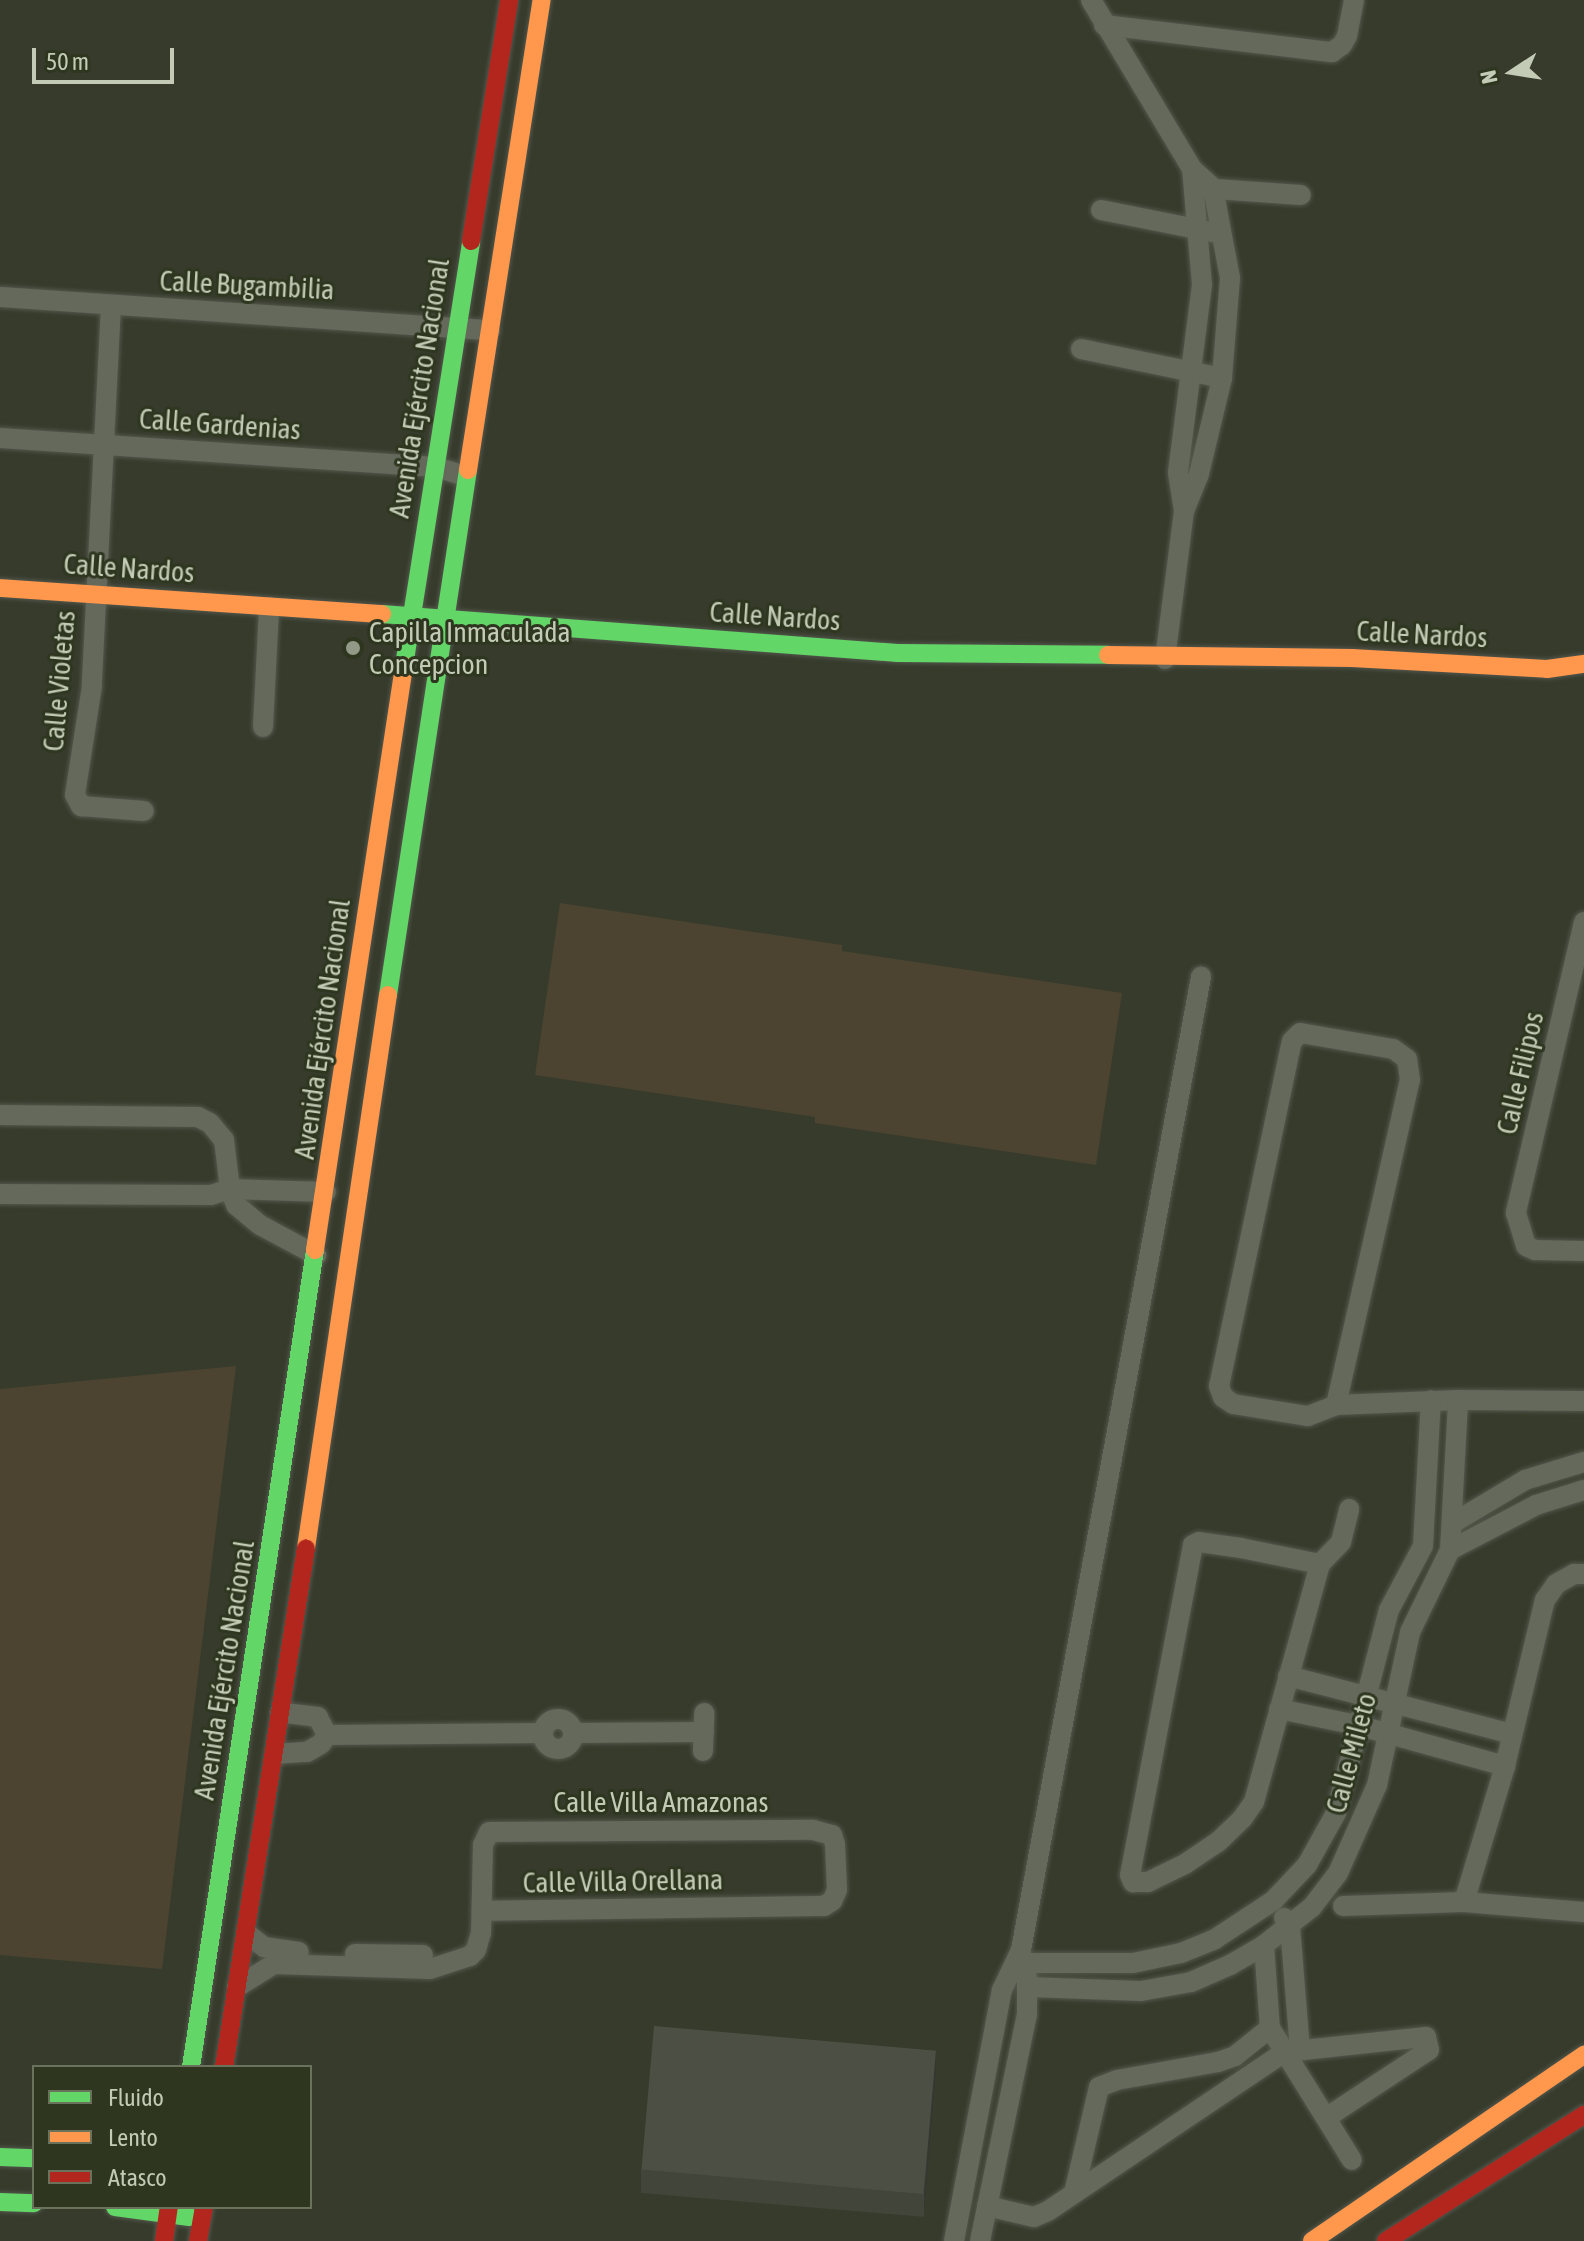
<!DOCTYPE html>
<meta charset="utf-8">
<style>
body{margin:0}
#map{position:relative;width:1584px;height:2241px;overflow:hidden;background:#363b2c;font-family:"Asap Condensed",sans-serif}
div>[style]{position:absolute}
[style*='--x']{left:calc(var(--x)*1px);top:calc(var(--y)*1px);width:calc(var(--w)*1px);rotate:calc(var(--a)*1deg)}
.green>*{inset:0;background:#4c4431}
.roads{filter:drop-shadow(0 0 2px #53574c) drop-shadow(0 0 2px #53574c)}
.street>*{height:20px;margin:-10px;padding:0 10px;transform-origin:10px;border-radius:10px;background:#64695c}
.street>.ring{margin:-10px;padding:0;box-sizing:content-box;background:none;border:20px solid #64695c;border-radius:50%}
.fast>*{height:18px;margin:-9px;padding:0 9px;transform-origin:9px;border-radius:9px;background:#63d668}
.slow>*{height:18px;margin:-9px;padding:0 9px;transform-origin:9px;border-radius:9px;background:#ff974d}
.jam>*{height:18px;margin:-9px;padding:0 9px;transform-origin:9px;border-radius:9px;background:#b3261e}
.wall>*{inset:0;background:#41453a}
.shaded-wall>*{inset:0;background:#353830}
.building>*{inset:0;background:#4c5044;transform-origin:0 0}
.dots>*{width:22px;height:22px;translate:-50% -50%;box-sizing:border-box;border:4px solid #2e361f;border-radius:50%}
span{translate:-50% -50%;white-space:nowrap;text-align:center;line-height:1.15;-webkit-text-stroke:6px #2e361f;paint-order:stroke}
.street-label{font-size:28px;color:#c3cbb6}
.poi-label{font-size:28px;color:#c3cbb6}
.left{translate:0 -50%;text-align:left}
.legend{position:absolute;left:32px;top:2065px;width:280px;height:144px;box-sizing:border-box;background:#2e361f;border:2px solid #6a725b;margin:0;padding:10px 14px;list-style:none;font-size:24px;color:#c3cbb6}
.legend li{display:flex;align-items:center;gap:16px;height:40px}
.legend b{width:40px;border:2px solid #6a725b}
.north{position:absolute;left:1472px;top:32px;width:80px;height:80px;-webkit-text-stroke:6px #2e361f;paint-order:stroke;rotate:258deg;font-size:22px;font-weight:700;line-height:32px;text-align:center;color:#c3cbb6}
.north::after{content:'';display:block;margin:auto;width:28px;height:36px;background:#c3cbb6;clip-path:polygon(50% 0,100% 100%,50% 72%,0 100%)}
.scale{position:absolute;left:32px;top:48px;width:142px;height:36px;box-sizing:border-box;border:4px solid #c3cbb6;border-top:0;padding-left:10px;font-size:24px;line-height:28px;white-space:nowrap;color:#c3cbb6;-webkit-text-stroke:6px #2e361f;paint-order:stroke}
</style>
<div id="map">
<div class="green">
<div style="clip-path:polygon(560px 903px,842px 945px,842px 951px,1122px 993px,1096px 1165px,815px 1123px,815px 1117px,535px 1075px)"></div>
<div style="clip-path:polygon(236px 1366px,162px 1969px,0 1955px,0 1389px)"></div>
</div>
<div class="roads">
<div class="street">
<div style="--x:1091;--y:0;--w:197;--a:59.1"></div>
<div style="--x:1192;--y:169;--w:28;--a:42"></div>
<div style="--x:1213;--y:188;--w:92;--a:79.3"></div>
<div style="--x:1230;--y:278;--w:100;--a:94.6"></div>
<div style="--x:1222;--y:378;--w:99;--a:103.5"></div>
<div style="--x:1199;--y:474;--w:40;--a:112"></div>
<div style="--x:1184;--y:511;--w:149;--a:97.3"></div>
<div style="--x:1104;--y:25;--w:230;--a:6.8"></div>
<div style="--x:1332;--y:52;--w:12;--a:-35"></div>
<div style="--x:1342;--y:45;--w:10;--a:-61"></div>
<div style="--x:1347;--y:36;--w:37;--a:-79"></div>
<div style="--x:1201;--y:188;--w:100;--a:4"></div>
<div style="--x:1101;--y:210;--w:113;--a:11.2"></div>
<div style="--x:0;--y:297;--w:491;--a:3.9"></div>
<div style="--x:111;--y:305;--w:381;--a:92.9"></div>
<div style="--x:92;--y:686;--w:110;--a:98.9"></div>
<div style="--x:75;--y:795;--w:13;--a:61"></div>
<div style="--x:81;--y:806;--w:63;--a:4.5"></div>
<div style="--x:1081;--y:349;--w:144;--a:11.6"></div>
<div style="--x:0;--y:438;--w:437;--a:3.8"></div>
<div style="--x:436;--y:467;--w:31;--a:17"></div>
<div style="--x:1184;--y:511;--w:39;--a:-99"></div>
<div style="--x:1178;--y:472;--w:189;--a:-82.7"></div>
<div style="--x:1202;--y:285;--w:116;--a:-94.9"></div>
<div style="--x:263;--y:727;--w:120;--a:-87.1"></div>
<div style="--x:1584;--y:922;--w:299;--a:103.2"></div>
<div style="--x:1516;--y:1213;--w:34;--a:73"></div>
<div style="--x:1526;--y:1246;--w:10;--a:24"></div>
<div style="--x:1535;--y:1250;--w:49;--a:1.2"></div>
<div style="--x:0;--y:1115;--w:198;--a:0.6"></div>
<div style="--x:198;--y:1117;--w:13;--a:27"></div>
<div style="--x:210;--y:1123;--w:22;--a:51"></div>
<div style="--x:224;--y:1140;--w:49;--a:83"></div>
<div style="--x:230;--y:1189;--w:17;--a:69"></div>
<div style="--x:236;--y:1205;--w:31;--a:40"></div>
<div style="--x:260;--y:1225;--w:64;--a:28.2"></div>
<div style="--x:0;--y:1194;--w:211;--a:0.3"></div>
<div style="--x:211;--y:1195;--w:20;--a:-18"></div>
<div style="--x:230;--y:1189;--w:96;--a:1.8"></div>
<div style="--x:1336;--y:1405;--w:333;--a:-77.2"></div>
<div style="--x:1410;--y:1080;--w:21;--a:-98"></div>
<div style="--x:1407;--y:1059;--w:17;--a:-144"></div>
<div style="--x:1393;--y:1049;--w:94;--a:-170.2"></div>
<div style="--x:1300;--y:1033;--w:11;--a:135"></div>
<div style="--x:1292;--y:1041;--w:18;--a:103"></div>
<div style="--x:1288;--y:1059;--w:334;--a:101.9"></div>
<div style="--x:1219;--y:1386;--w:12;--a:70"></div>
<div style="--x:1223;--y:1397;--w:12;--a:35"></div>
<div style="--x:1233;--y:1404;--w:76;--a:9.1"></div>
<div style="--x:1308;--y:1416;--w:30;--a:-21"></div>
<div style="--x:1336;--y:1405;--w:122;--a:-2.3"></div>
<div style="--x:1458;--y:1400;--w:126;--a:0.5"></div>
<div style="--x:1453;--y:1523;--w:84;--a:-30.8"></div>
<div style="--x:1525;--y:1480;--w:62;--a:-17"></div>
<div style="--x:1450;--y:1550;--w:97;--a:-27.6"></div>
<div style="--x:1536;--y:1505;--w:50;--a:-17.4"></div>
<div style="--x:1320;--y:1564;--w:81;--a:-168.6"></div>
<div style="--x:1241;--y:1548;--w:42;--a:-171.9"></div>
<div style="--x:1199;--y:1542;--w:7;--a:153"></div>
<div style="--x:1193;--y:1545;--w:336;--a:100.8"></div>
<div style="--x:1130;--y:1875;--w:8;--a:67"></div>
<div style="--x:1133;--y:1882;--w:15;--a:0"></div>
<div style="--x:1148;--y:1882;--w:41;--a:-25.9"></div>
<div style="--x:1185;--y:1864;--w:40;--a:-34"></div>
<div style="--x:1218;--y:1842;--w:33;--a:-44"></div>
<div style="--x:1242;--y:1819;--w:21;--a:-55"></div>
<div style="--x:1254;--y:1802;--w:247;--a:-74.5"></div>
<div style="--x:1320;--y:1564;--w:30;--a:-46"></div>
<div style="--x:1341;--y:1542;--w:34;--a:-76"></div>
<div style="--x:1288;--y:1676;--w:231;--a:14.5"></div>
<div style="--x:1279;--y:1709;--w:80;--a:11.6"></div>
<div style="--x:1357;--y:1725;--w:154;--a:15.5"></div>
<div class="ring" style="left:543px;top:1719px;width:10px;height:10px"></div>
<div style="--x:573;--y:1733;--w:131;--a:-0.4"></div>
<div style="--x:327;--y:1735;--w:216;--a:-0.5"></div>
<div style="--x:703;--y:1751;--w:38;--a:-88"></div>
<div style="--x:275;--y:1754;--w:32;--a:-4"></div>
<div style="--x:307;--y:1752;--w:16;--a:-30"></div>
<div style="--x:321;--y:1744;--w:11;--a:-56"></div>
<div style="--x:327;--y:1735;--w:20;--a:-117"></div>
<div style="--x:318;--y:1717;--w:38;--a:-173"></div>
<div style="--x:1464;--y:1902;--w:142;--a:-73.2"></div>
<div style="--x:1505;--y:1766;--w:171;--a:-76.5"></div>
<div style="--x:1545;--y:1600;--w:19;--a:-55"></div>
<div style="--x:1556;--y:1584;--w:21;--a:-29"></div>
<div style="--x:1574;--y:1574;--w:10;--a:0"></div>
<div style="--x:1343;--y:1906;--w:121;--a:-1.9"></div>
<div style="--x:1464;--y:1902;--w:120;--a:4.8"></div>
<div style="--x:1284;--y:1918;--w:10;--a:53"></div>
<div style="--x:1290;--y:1926;--w:125;--a:85.4"></div>
<div style="--x:246;--y:1933;--w:23;--a:38"></div>
<div style="--x:264;--y:1947;--w:35;--a:8"></div>
<div style="--x:1264;--y:1945;--w:83;--a:85.9"></div>
<div style="--x:1270;--y:2028;--w:155;--a:58.2"></div>
<div style="--x:355;--y:1954;--w:68;--a:0.8"></div>
<div style="--x:1024;--y:1963;--w:109;--a:0"></div>
<div style="--x:1133;--y:1963;--w:49;--a:-11.8"></div>
<div style="--x:1181;--y:1953;--w:37;--a:-22"></div>
<div style="--x:1215;--y:1939;--w:69;--a:-33.2"></div>
<div style="--x:1273;--y:1901;--w:50;--a:-46.6"></div>
<div style="--x:1307;--y:1865;--w:60;--a:-60.9"></div>
<div style="--x:1336;--y:1813;--w:210;--a:-75.4"></div>
<div style="--x:1389;--y:1610;--w:72;--a:-62"></div>
<div style="--x:1423;--y:1546;--w:146;--a:-86.9"></div>
<div style="--x:237;--y:1987;--w:44;--a:-31.9"></div>
<div style="--x:274;--y:1964;--w:156;--a:1.8"></div>
<div style="--x:430;--y:1969;--w:42;--a:-18"></div>
<div style="--x:470;--y:1956;--w:8;--a:-45"></div>
<div style="--x:476;--y:1950;--w:18;--a:-74"></div>
<div style="--x:481;--y:1933;--w:88;--a:-88.7"></div>
<div style="--x:483;--y:1845;--w:14;--a:-65"></div>
<div style="--x:489;--y:1832;--w:324;--a:-0.4"></div>
<div style="--x:813;--y:1830;--w:20;--a:15"></div>
<div style="--x:832;--y:1835;--w:9;--a:72"></div>
<div style="--x:835;--y:1844;--w:46;--a:87.5"></div>
<div style="--x:837;--y:1890;--w:12;--a:114"></div>
<div style="--x:832;--y:1901;--w:9;--a:148"></div>
<div style="--x:824;--y:1906;--w:341;--a:179.2"></div>
<div style="--x:1028;--y:1987;--w:113;--a:2"></div>
<div style="--x:1141;--y:1991;--w:51;--a:-10.2"></div>
<div style="--x:1191;--y:1982;--w:43;--a:-23.6"></div>
<div style="--x:1230;--y:1965;--w:39;--a:-30"></div>
<div style="--x:1264;--y:1945;--w:61;--a:-38.4"></div>
<div style="--x:1312;--y:1907;--w:43;--a:-52.6"></div>
<div style="--x:1338;--y:1873;--w:96;--a:-66.1"></div>
<div style="--x:1377;--y:1785;--w:157;--a:-77.8"></div>
<div style="--x:1410;--y:1632;--w:91;--a:-64"></div>
<div style="--x:1450;--y:1550;--w:150;--a:-86.9"></div>
<div style="--x:1074;--y:2193;--w:109;--a:-76.7"></div>
<div style="--x:1099;--y:2087;--w:19;--a:-21"></div>
<div style="--x:1117;--y:2080;--w:103;--a:-10.1"></div>
<div style="--x:1218;--y:2062;--w:18;--a:-19"></div>
<div style="--x:1235;--y:2056;--w:45;--a:-38.7"></div>
<div style="--x:987;--y:2206;--w:48;--a:13.2"></div>
<div style="--x:1034;--y:2217;--w:15;--a:-23"></div>
<div style="--x:1048;--y:2211;--w:285;--a:-33.9"></div>
<div style="--x:1285;--y:2052;--w:142;--a:-6.1"></div>
<div style="--x:1426;--y:2037;--w:13;--a:77"></div>
<div style="--x:1429;--y:2050;--w:123;--a:146.6"></div>
<div style="--x:954;--y:2241;--w:256;--a:-79.2"></div>
<div style="--x:1002;--y:1990;--w:44;--a:-64.6"></div>
<div style="--x:1021;--y:1950;--w:990;--a:-79.52"></div>
<div style="--x:980;--y:2241;--w:231;--a:-78.3"></div>
<div style="--x:1027;--y:2015;--w:38;--a:-90"></div>
</div>
<div class="fast">
<div style="--x:382;--y:614;--w:517;--a:4.32"></div>
<div style="--x:898;--y:653;--w:210;--a:0.5"></div>
<div style="--x:404;--y:666;--w:430;--a:-81"></div>
<div style="--x:388;--y:995;--w:531;--a:-81.34"></div>
<div style="--x:191;--y:2067;--w:826;--a:-81.37"></div>
<div style="--x:0;--y:2157;--w:34;--a:2"></div>
<div style="--x:0;--y:2202;--w:34;--a:2"></div>
<div style="--x:115;--y:2207;--w:75;--a:7.7"></div>
</div>
<div class="slow">
<div style="--x:468;--y:470;--w:476;--a:-81.1"></div>
<div style="--x:0;--y:588;--w:383;--a:3.9"></div>
<div style="--x:1108;--y:655;--w:244;--a:0.7"></div>
<div style="--x:1352;--y:658;--w:195;--a:3.2"></div>
<div style="--x:1547;--y:669;--w:37;--a:-8"></div>
<div style="--x:315;--y:1250;--w:591;--a:-81.33"></div>
<div style="--x:306;--y:1548;--w:559;--a:-81.57"></div>
<div style="--x:1312;--y:2241;--w:330;--a:-34.4"></div>
</div>
<div class="jam">
<div style="--x:471;--y:241;--w:244;--a:-81"></div>
<div style="--x:224;--y:2067;--w:525;--a:-81.02"></div>
<div style="--x:164;--y:2241;--w:34;--a:-82"></div>
<div style="--x:198;--y:2241;--w:35;--a:-80"></div>
<div style="--x:1386;--y:2241;--w:235;--a:-32.5"></div>
</div>
</div>
<div class="wall">
<div style="clip-path:polygon(936px 2075px,924px 2217px,641px 2193px,641px 2169px)"></div>
</div>
<div class="shaded-wall">
<div style="clip-path:polygon(936px 2050px,936px 2075px,924px 2217px,924px 2193px)"></div>
</div>
<div class="building">
<div style="left:654px;top:2026px;width:283px;height:144px;rotate:5deg"></div>
</div>
<div class="dots">
<div style="left:353px;top:648px;background:#929986"></div>
</div>
<div class="street-label">
<span style="left:247px;top:285px;rotate:3deg">Calle Bugambilia</span>
<span style="left:419px;top:388px;rotate:-81deg">Avenida Ejército Nacional</span>
<span style="left:220px;top:424px;rotate:4deg">Calle Gardenias</span>
<span style="left:129px;top:568px;rotate:4deg">Calle Nardos</span>
<span style="left:775px;top:616px;rotate:4deg">Calle Nardos</span>
<span style="left:1422px;top:634px;rotate:3deg">Calle Nardos</span>
<span style="left:59px;top:681px;rotate:-85deg">Calle Violetas</span>
<span style="left:322px;top:1029px;rotate:-82deg">Avenida Ejército Nacional</span>
<span style="left:1520px;top:1073px;rotate:-77deg">Calle Filipos</span>
<span style="left:224px;top:1670px;rotate:-81deg">Avenida Ejército Nacional</span>
<span style="left:1351px;top:1753px;rotate:-75deg">Calle Mileto</span>
<span style="left:661px;top:1802px">Calle Villa Amazonas</span>
<span style="left:623px;top:1881px;rotate:-1deg">Calle Villa Orellana</span>
</div>
<div class="poi-label">
<span class="left" style="left:369px;top:648px">Capilla Inmaculada<br>Concepcion</span>
</div>
<ul class="legend">
<li><b style="height:10px;background:#63d668"></b>Fluido</li>
<li><b style="height:10px;background:#ff974d"></b>Lento</li>
<li><b style="height:10px;background:#b3261e"></b>Atasco</li>
</ul>
<div class="north">N</div>
<div class="scale">50 m</div>
</div>
